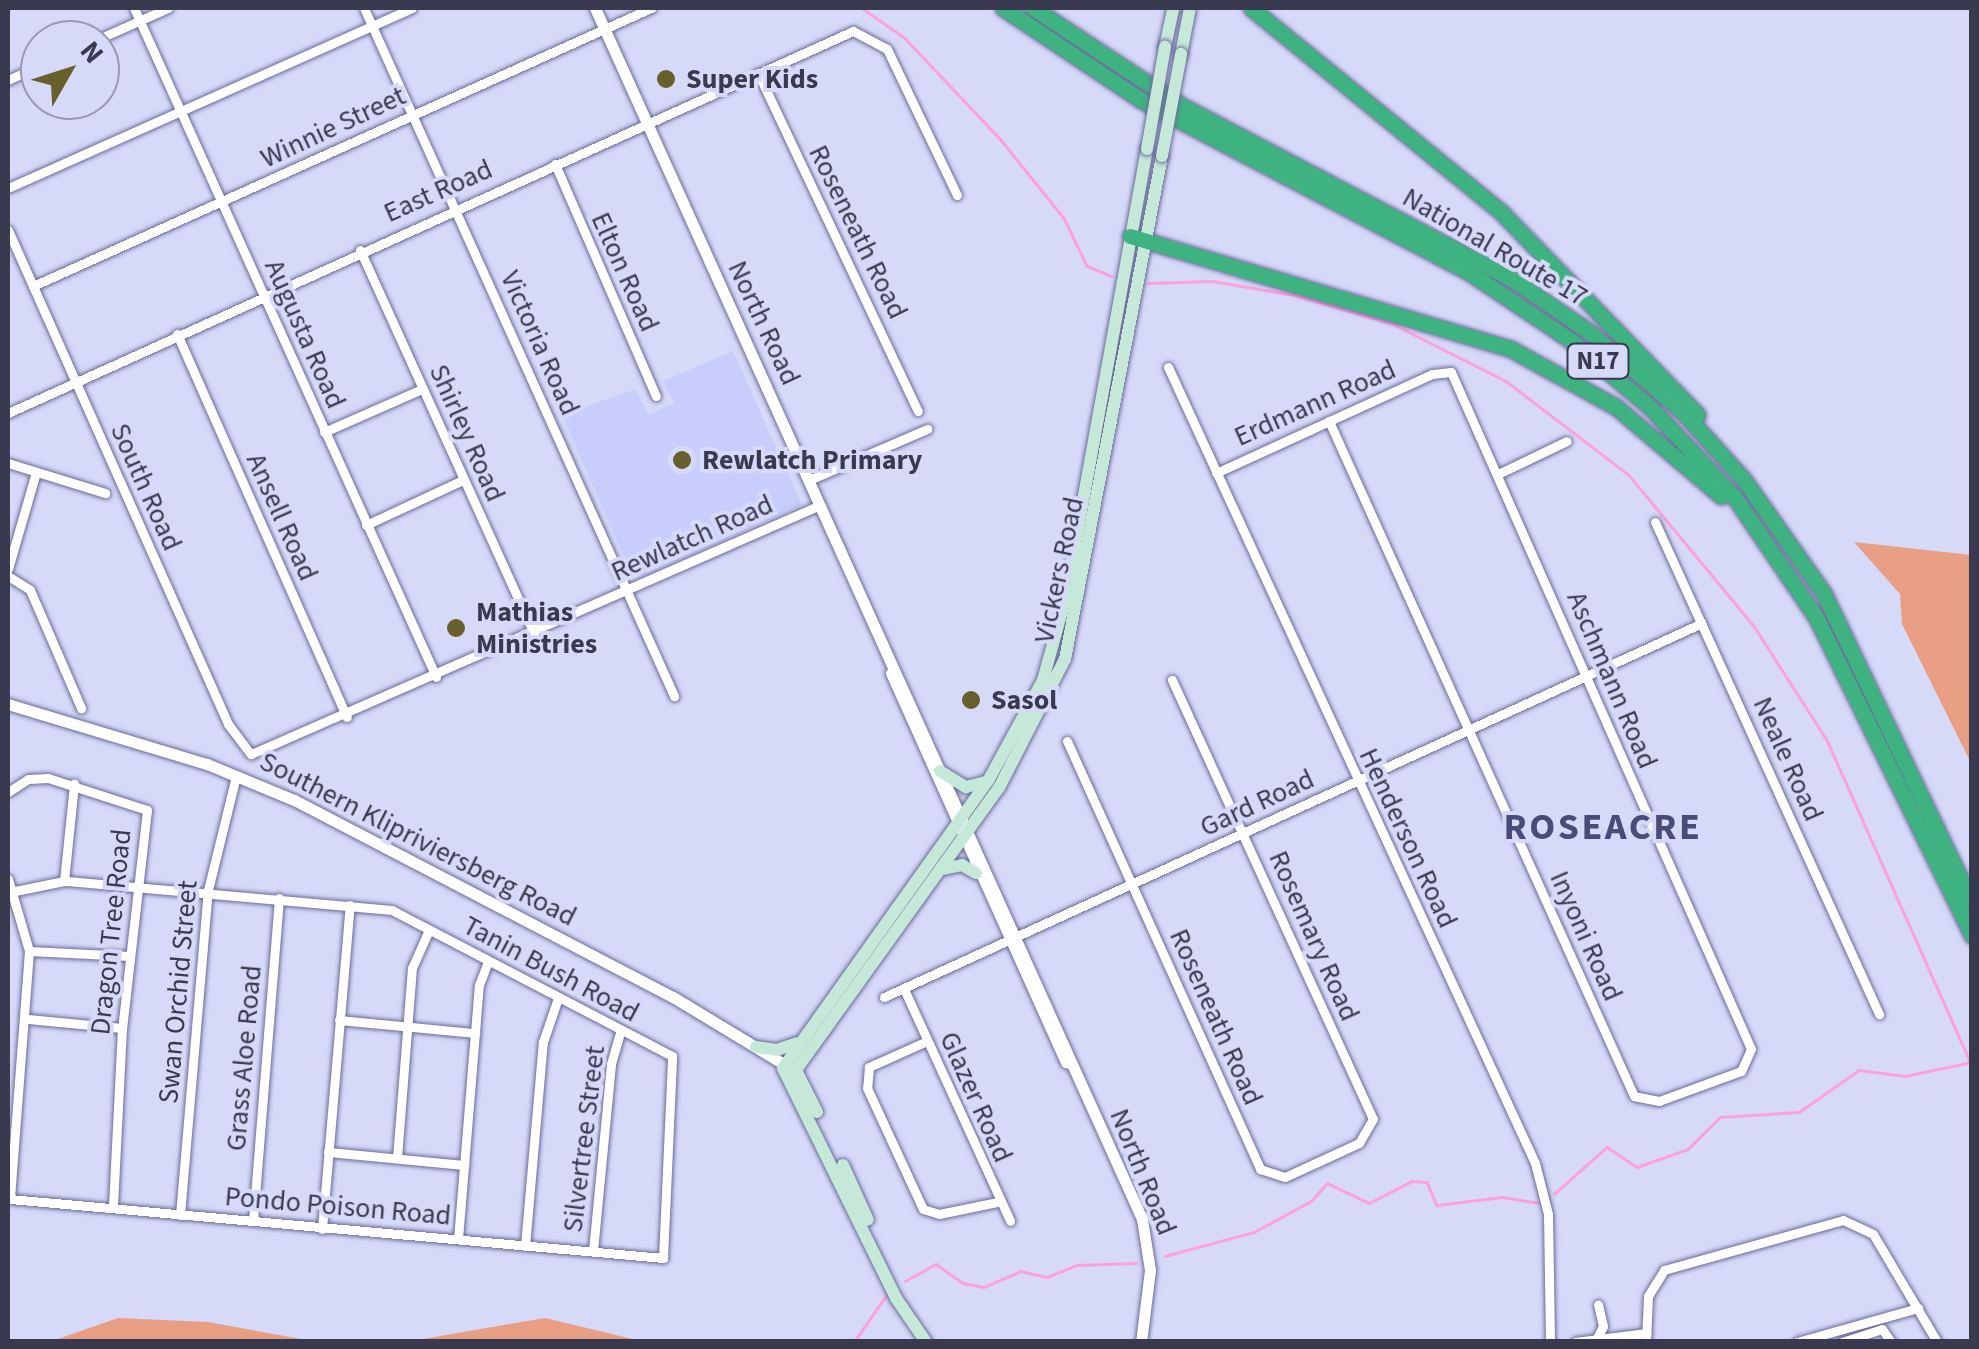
<!DOCTYPE html>
<style>
body{margin:0}
#map{position:relative;width:1979px;height:1349px;overflow:hidden;background:#d7d9f9;font-family:"Source Sans 3",sans-serif}
div>[style]{position:absolute}
[style*='--x']{left:calc(var(--x)*1px);top:calc(var(--y)*1px);width:calc(var(--w)*1px);rotate:calc(var(--a)*1deg)}
.built>*{inset:0;background:#c9cdfc}
.green>*{inset:0;background:#e89e82}
.stream>*{height:2.5px;margin:-1.25px;padding:0 1.25px;transform-origin:1.25px;border-radius:1.25px;background:#fda0dc}
.roads{filter:drop-shadow(0 0 2px #696b99) drop-shadow(0 0 2px #696b99)}
.minor>*{height:9px;margin:-4.5px;padding:0 4.5px;transform-origin:4.5px;border-radius:4.5px;background:#fff}
.tertiary>*{height:11px;margin:-5.5px;padding:0 5.5px;transform-origin:5.5px;border-radius:5.5px;background:#fff}
.secondary>*{height:12px;margin:-6px;padding:0 6px;transform-origin:6px;border-radius:6px;background:#c5e8d9}
.motorway>*{height:15px;margin:-7.5px;padding:0 7.5px;transform-origin:7.5px;border-radius:7.5px;background:#3fb281}
.bridges{filter:drop-shadow(0 0 2px #696b99) drop-shadow(0 0 2px #696b99)}
.secondary-bridge>*{height:12px;margin:-6px;padding:0 6px;transform-origin:6px;border-radius:6px;background:#c5e8d9}
.dots>*{width:28px;height:28px;translate:-50% -50%;box-sizing:border-box;border:5px solid #d7d9f9;border-radius:50%}
span{translate:-50% -50%;white-space:nowrap;text-align:center;line-height:1.15;-webkit-text-stroke:8px #d7d9f9;paint-order:stroke}
.shield-label span{padding:2px 8px;background:#d7d9f9;border:2px solid;border-radius:8px;-webkit-text-stroke-width:0}
.shield-label{font-size:25px;color:#393a4f;font-weight:700}
.poi-label{font-size:28px;color:#393a4f;font-weight:700}
.left{translate:0 -50%;text-align:left}
.street-label{font-size:28px;color:#393a4f}
.district-label{font-size:38px;color:#4a4b76;font-weight:700;letter-spacing:2.5px}
.frame{position:absolute;inset:0;border:10px solid #393a4f;pointer-events:none}
.north{position:absolute;left:20px;top:20px;width:100px;height:100px;box-sizing:border-box;background:#d7d9f9;border:2px solid #9899b5;border-radius:50%;rotate:51deg;font-size:28px;font-weight:700;line-height:40px;text-align:center;color:#393a4f}
.north::after{content:'';display:block;margin:auto;width:35px;height:45px;background:#67602c;clip-path:polygon(50% 0,100% 100%,50% 72%,0 100%)}
</style>
<div id="map">
<div class="built">
<div style="clip-path:polygon(733px 351px,802px 505px,642px 577px,631px 573px,562px 415px,636px 389px,648px 415px,674px 403px,663px 381px)"></div>
</div>
<div class="green">
<div style="clip-path:polygon(1854px 542px,1971px 555px,1971px 763px,1902px 624px,1900px 594px)"></div>
<div style="clip-path:polygon(118px 1318px,208px 1322px,312px 1341px,52px 1341px)"></div>
<div style="clip-path:polygon(545px 1318px,641px 1341px,411px 1341px)"></div>
</div>
<div class="stream">
<div style="--x:862;--y:8;--w:52;--a:34.9"></div>
<div style="--x:905;--y:38;--w:141;--a:46.7"></div>
<div style="--x:1002;--y:141;--w:99;--a:51.2"></div>
<div style="--x:1064;--y:218;--w:53;--a:64.4"></div>
<div style="--x:1087;--y:266;--w:27;--a:22"></div>
<div style="--x:1148;--y:283;--w:65;--a:-1.8"></div>
<div style="--x:1213;--y:281;--w:82;--a:9.8"></div>
<div style="--x:1294;--y:295;--w:103;--a:16.3"></div>
<div style="--x:1393;--y:324;--w:127;--a:26.8"></div>
<div style="--x:1506;--y:381;--w:155;--a:37.4"></div>
<div style="--x:1629;--y:475;--w:196;--a:50.4"></div>
<div style="--x:1754;--y:626;--w:135;--a:57.4"></div>
<div style="--x:1827;--y:740;--w:351;--a:66"></div>
<div style="--x:1554;--y:1194;--w:71;--a:-41.6"></div>
<div style="--x:1607;--y:1147;--w:36;--a:34"></div>
<div style="--x:1637;--y:1167;--w:54;--a:-19.4"></div>
<div style="--x:1688;--y:1149;--w:45;--a:-45"></div>
<div style="--x:1720;--y:1117;--w:79;--a:-3.6"></div>
<div style="--x:1799;--y:1112;--w:73;--a:-35"></div>
<div style="--x:1859;--y:1070;--w:46;--a:7.4"></div>
<div style="--x:1905;--y:1076;--w:68;--a:-11.8"></div>
<div style="--x:1165;--y:1256;--w:92;--a:-15.1"></div>
<div style="--x:1254;--y:1232;--w:65;--a:-28.5"></div>
<div style="--x:1311;--y:1201;--w:24;--a:-48"></div>
<div style="--x:1327;--y:1183;--w:47;--a:25.5"></div>
<div style="--x:1369;--y:1203;--w:48;--a:-27.1"></div>
<div style="--x:1412;--y:1181;--w:15;--a:4"></div>
<div style="--x:1427;--y:1182;--w:25;--a:67"></div>
<div style="--x:1437;--y:1205;--w:65;--a:-7"></div>
<div style="--x:1502;--y:1197;--w:36;--a:9"></div>
<div style="--x:905;--y:1281;--w:35;--a:-29"></div>
<div style="--x:936;--y:1264;--w:33;--a:35"></div>
<div style="--x:963;--y:1283;--w:21;--a:11"></div>
<div style="--x:984;--y:1287;--w:40;--a:-23.4"></div>
<div style="--x:1021;--y:1271;--w:27;--a:13"></div>
<div style="--x:1047;--y:1277;--w:32;--a:-22"></div>
<div style="--x:1077;--y:1265;--w:59;--a:-1.9"></div>
<div style="--x:854;--y:1342;--w:58;--a:-55.5"></div>
</div>
<div class="roads">
<div class="minor">
<div style="--x:134;--y:8;--w:734;--a:65.7"></div>
<div style="--x:364;--y:8;--w:755;--a:65.74"></div>
<div style="--x:96;--y:40;--w:79;--a:-24"></div>
<div style="--x:758;--y:73;--w:374;--a:64.7"></div>
<div style="--x:8;--y:80;--w:35;--a:-25"></div>
<div style="--x:555;--y:164;--w:253;--a:66.5"></div>
<div style="--x:8;--y:188;--w:442;--a:-24"></div>
<div style="--x:8;--y:230;--w:541;--a:65.99"></div>
<div style="--x:228;--y:724;--w:38;--a:53"></div>
<div style="--x:251;--y:754;--w:621;--a:-23.63"></div>
<div style="--x:360;--y:250;--w:422;--a:65.6"></div>
<div style="--x:33;--y:286;--w:678;--a:-24.22"></div>
<div style="--x:177;--y:334;--w:419;--a:66.1"></div>
<div style="--x:1168;--y:367;--w:877;--a:65.25"></div>
<div style="--x:1535;--y:1163;--w:53;--a:75.7"></div>
<div style="--x:1548;--y:1214;--w:128;--a:89.1"></div>
<div style="--x:8;--y:413;--w:927;--a:-24.33"></div>
<div style="--x:853;--y:31;--w:38;--a:28"></div>
<div style="--x:887;--y:49;--w:162;--a:64.4"></div>
<div style="--x:324;--y:432;--w:107;--a:-23.7"></div>
<div style="--x:8;--y:463;--w:102;--a:17.2"></div>
<div style="--x:1216;--y:473;--w:238;--a:-24.6"></div>
<div style="--x:1432;--y:374;--w:19;--a:-6"></div>
<div style="--x:1451;--y:372;--w:740;--a:66.1"></div>
<div style="--x:1751;--y:1049;--w:24;--a:114"></div>
<div style="--x:1741;--y:1071;--w:87;--a:159.9"></div>
<div style="--x:1659;--y:1101;--w:25;--a:-169"></div>
<div style="--x:1634;--y:1096;--w:741;--a:-114.32"></div>
<div style="--x:1498;--y:474;--w:76;--a:-25.6"></div>
<div style="--x:809;--y:480;--w:129;--a:-23.4"></div>
<div style="--x:1655;--y:522;--w:541;--a:65.52"></div>
<div style="--x:366;--y:525;--w:107;--a:-24.9"></div>
<div style="--x:8;--y:569;--w:101;--a:-73.9"></div>
<div style="--x:8;--y:576;--w:26;--a:32"></div>
<div style="--x:30;--y:590;--w:129;--a:66.6"></div>
<div style="--x:1067;--y:741;--w:470;--a:65.7"></div>
<div style="--x:1260;--y:1169;--w:26;--a:18"></div>
<div style="--x:1285;--y:1177;--w:81;--a:-24.7"></div>
<div style="--x:1359;--y:1143;--w:28;--a:-60"></div>
<div style="--x:1373;--y:1119;--w:483;--a:-114.6"></div>
<div style="--x:8;--y:792;--w:24;--a:-33"></div>
<div style="--x:28;--y:779;--w:20;--a:-3"></div>
<div style="--x:48;--y:778;--w:104;--a:17.9"></div>
<div style="--x:147;--y:810;--w:219;--a:96.5"></div>
<div style="--x:122;--y:1028;--w:179;--a:92.9"></div>
<div style="--x:8;--y:879;--w:75;--a:73.7"></div>
<div style="--x:29;--y:951;--w:249;--a:94.4"></div>
<div style="--x:10;--y:1199;--w:656;--a:5.16"></div>
<div style="--x:663;--y:1258;--w:202;--a:-87.4"></div>
<div style="--x:672;--y:1056;--w:316;--a:-152.5"></div>
<div style="--x:392;--y:910;--w:329;--a:-174.9"></div>
<div style="--x:64;--y:881;--w:50;--a:168.5"></div>
<div style="--x:64;--y:881;--w:98;--a:-84.1"></div>
<div style="--x:29;--y:951;--w:101;--a:2.8"></div>
<div style="--x:904;--y:989;--w:255;--a:65.4"></div>
<div style="--x:884;--y:997;--w:899;--a:-24.57"></div>
<div style="--x:28;--y:1019;--w:94;--a:5.5"></div>
<div style="--x:339;--y:1020;--w:137;--a:5.5"></div>
<div style="--x:927;--y:1041;--w:64;--a:155.9"></div>
<div style="--x:869;--y:1067;--w:21;--a:95"></div>
<div style="--x:867;--y:1088;--w:133;--a:65.2"></div>
<div style="--x:923;--y:1209;--w:17;--a:17"></div>
<div style="--x:939;--y:1214;--w:59;--a:-11.7"></div>
<div style="--x:328;--y:1152;--w:137;--a:5.5"></div>
<div style="--x:397;--y:1158;--w:191;--a:-85.5"></div>
<div style="--x:412;--y:968;--w:42;--a:-65.9"></div>
<div style="--x:180;--y:1215;--w:326;--a:-85.1"></div>
<div style="--x:208;--y:890;--w:117;--a:-76.2"></div>
<div style="--x:253;--y:1221;--w:324;--a:-85.4"></div>
<div style="--x:322;--y:1229;--w:325;--a:-85.1"></div>
<div style="--x:458;--y:1239;--w:255;--a:-85.3"></div>
<div style="--x:479;--y:985;--w:26;--a:-69"></div>
<div style="--x:525;--y:1246;--w:205;--a:-85"></div>
<div style="--x:543;--y:1042;--w:46;--a:-71.2"></div>
<div style="--x:593;--y:1251;--w:188;--a:-84.5"></div>
<div style="--x:611;--y:1064;--w:33;--a:-74"></div>
<div style="--x:1597;--y:1338;--w:13;--a:-63"></div>
<div style="--x:1603;--y:1326;--w:22;--a:-103"></div>
<div style="--x:1575;--y:1342;--w:72;--a:-7.2"></div>
<div style="--x:1646;--y:1342;--w:46;--a:-87.5"></div>
<div style="--x:1648;--y:1296;--w:31;--a:-58"></div>
<div style="--x:1664;--y:1270;--w:186;--a:-15.6"></div>
<div style="--x:1843;--y:1220;--w:33;--a:25"></div>
<div style="--x:1873;--y:1234;--w:126;--a:59.3"></div>
<div style="--x:1797;--y:1342;--w:126;--a:-15.7"></div>
<div style="--x:1842;--y:1342;--w:42;--a:-18"></div>
<div style="--x:1882;--y:1329;--w:16;--a:55"></div>
</div>
<div class="tertiary">
<div style="--x:595;--y:8;--w:1329;--a:65.69"></div>
<div style="--x:1142;--y:1219;--w:52;--a:81.1"></div>
<div style="--x:1150;--y:1270;--w:73;--a:97.1"></div>
<div style="--x:891;--y:673;--w:427;--a:65.8"></div>
<div style="--x:8;--y:704;--w:208;--a:16.8"></div>
<div style="--x:207;--y:764;--w:94;--a:22.5"></div>
<div style="--x:294;--y:800;--w:427;--a:27.5"></div>
<div style="--x:673;--y:997;--w:139;--a:31.2"></div>
</div>
<div class="secondary">
<div style="--x:1165;--y:47;--w:40;--a:-78"></div>
<div style="--x:1181;--y:54;--w:47;--a:-78.9"></div>
<div style="--x:940;--y:771;--w:31;--a:32"></div>
<div style="--x:966;--y:787;--w:21;--a:-14"></div>
<div style="--x:943;--y:869;--w:19;--a:-12"></div>
<div style="--x:962;--y:865;--w:16;--a:30"></div>
<div style="--x:756;--y:1047;--w:21;--a:8"></div>
<div style="--x:777;--y:1050;--w:21;--a:-19"></div>
<div style="--x:817;--y:1112;--w:47;--a:-116.6"></div>
<div style="--x:796;--y:1070;--w:347;--a:-54.3"></div>
<div style="--x:999;--y:788;--w:145;--a:-62.9"></div>
<div style="--x:1065;--y:659;--w:512;--a:-79.08"></div>
<div style="--x:843;--y:1165;--w:60;--a:65.6"></div>
<div style="--x:926;--y:1342;--w:53;--a:-124.3"></div>
<div style="--x:896;--y:1298;--w:256;--a:-116.2"></div>
<div style="--x:783;--y:1068;--w:353;--a:-54.5"></div>
<div style="--x:988;--y:781;--w:115;--a:-61.4"></div>
<div style="--x:1043;--y:680;--w:83;--a:-74.6"></div>
<div style="--x:1065;--y:600;--w:458;--a:-79.7"></div>
</div>
<div class="motorway">
<div style="--x:1003;--y:8;--w:166;--a:33.7"></div>
<div style="--x:1141;--y:100;--w:368;--a:27.7"></div>
<div style="--x:1467;--y:271;--w:128;--a:33.8"></div>
<div style="--x:1573;--y:342;--w:102;--a:40.2"></div>
<div style="--x:1651;--y:408;--w:123;--a:47"></div>
<div style="--x:1735;--y:498;--w:144;--a:55.8"></div>
<div style="--x:1816;--y:617;--w:355;--a:63.9"></div>
<div style="--x:1033;--y:8;--w:181;--a:33.3"></div>
<div style="--x:1184;--y:107;--w:374;--a:27.7"></div>
<div style="--x:1515;--y:281;--w:93;--a:34.5"></div>
<div style="--x:1592;--y:334;--w:120;--a:40.6"></div>
<div style="--x:1683;--y:412;--w:91;--a:48.1"></div>
<div style="--x:1744;--y:480;--w:139;--a:54.9"></div>
<div style="--x:1824;--y:594;--w:343;--a:64.4"></div>
<div style="--x:1251;--y:8;--w:324;--a:39.2"></div>
<div style="--x:1502;--y:213;--w:281;--a:45.9"></div>
<div style="--x:1130;--y:236;--w:397;--a:16.5"></div>
<div style="--x:1511;--y:349;--w:120;--a:28.9"></div>
<div style="--x:1616;--y:407;--w:138;--a:40.3"></div>
</div>
</div>
<div class="bridges">
<div class="secondary-bridge">
<div style="--x:1147;--y:149;--w:104;--a:-80"></div>
<div style="--x:1162;--y:156;--w:104;--a:-79.4"></div>
</div>
</div>
<div class="dots">
<div style="left:666px;top:79px;background:#67602c"></div>
<div style="left:682px;top:460px;background:#67602c"></div>
<div style="left:456px;top:628px;background:#67602c"></div>
<div style="left:971px;top:700px;background:#67602c"></div>
</div>
<div class="shield-label">
<span style="left:1598px;top:361px">N17</span>
</div>
<div class="poi-label">
<span class="left" style="left:686px;top:79px">Super Kids</span>
<span class="left" style="left:702px;top:460px">Rewlatch Primary</span>
<span class="left" style="left:476px;top:628px">Mathias<br>Ministries</span>
<span class="left" style="left:991px;top:700px">Sasol</span>
</div>
<div class="street-label">
<span style="left:333px;top:127px;rotate:-25deg">Winnie Street</span>
<span style="left:438px;top:191px;rotate:-24deg">East Road</span>
<span style="left:858px;top:232px;rotate:64deg">Roseneath Road</span>
<span style="left:1495px;top:247px;rotate:30deg">National Route 17</span>
<span style="left:625px;top:272px;rotate:66deg">Elton Road</span>
<span style="left:764px;top:323px;rotate:65deg">North Road</span>
<span style="left:305px;top:334px;rotate:66deg">Augusta Road</span>
<span style="left:540px;top:343px;rotate:66deg">Victoria Road</span>
<span style="left:1315px;top:403px;rotate:-24deg">Erdmann Road</span>
<span style="left:467px;top:433px;rotate:66deg">Shirley Road</span>
<span style="left:146px;top:487px;rotate:66deg">South Road</span>
<span style="left:282px;top:517px;rotate:66deg">Ansell Road</span>
<span style="left:692px;top:538px;rotate:-24deg">Rewlatch Road</span>
<span style="left:1059px;top:570px;rotate:-78deg">Vickers Road</span>
<span style="left:1612px;top:680px;rotate:67deg">Aschmann Road</span>
<span style="left:1788px;top:759px;rotate:66deg">Neale Road</span>
<span style="left:1257px;top:803px;rotate:-25deg">Gard Road</span>
<span style="left:1408px;top:838px;rotate:65deg">Henderson Road</span>
<span style="left:418px;top:839px;rotate:27deg">Southern Klipriviersberg Road</span>
<span style="left:111px;top:932px;rotate:-84deg">Dragon Tree Road</span>
<span style="left:1314px;top:936px;rotate:66deg">Rosemary Road</span>
<span style="left:1586px;top:936px;rotate:66deg">Inyoni Road</span>
<span style="left:551px;top:969px;rotate:28deg">Tanin Bush Road</span>
<span style="left:178px;top:992px;rotate:-85deg">Swan Orchid Street</span>
<span style="left:1216px;top:1017px;rotate:66deg">Roseneath Road</span>
<span style="left:244px;top:1058px;rotate:-85deg">Grass Aloe Road</span>
<span style="left:976px;top:1097px;rotate:66deg">Glazer Road</span>
<span style="left:584px;top:1139px;rotate:-83deg">Silvertree Street</span>
<span style="left:1143px;top:1172px;rotate:68deg">North Road</span>
<span style="left:338px;top:1206px;rotate:5deg">Pondo Poison Road</span>
</div>
<div class="district-label">
<span style="left:1603px;top:828px">ROSEACRE</span>
</div>
<div class="frame"></div>
<div class="north">N</div>
</div>
